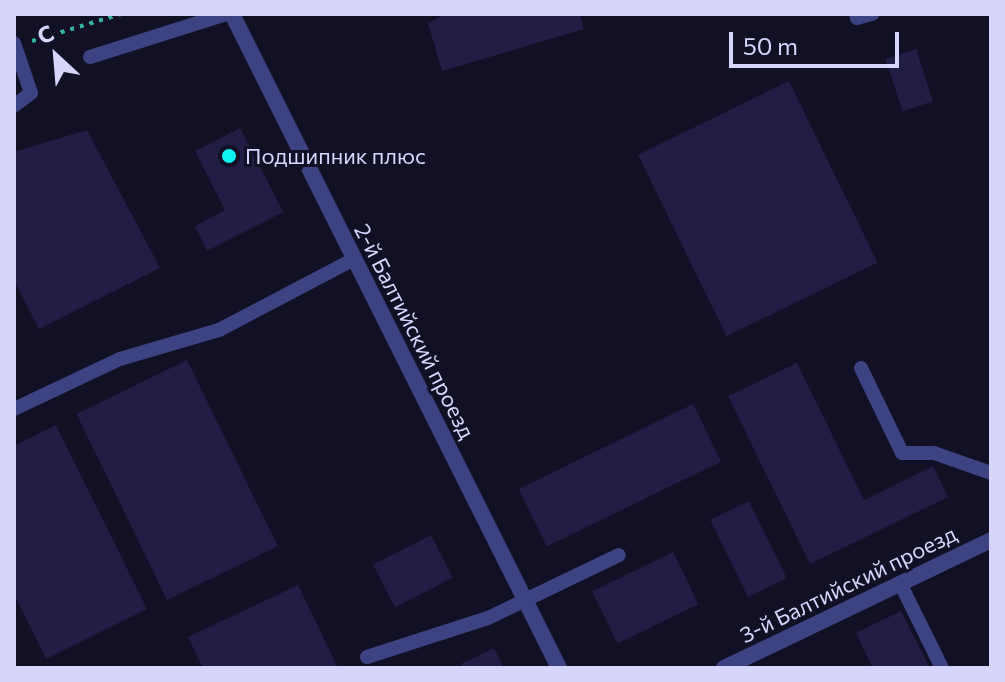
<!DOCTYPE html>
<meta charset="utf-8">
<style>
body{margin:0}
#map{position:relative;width:1005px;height:682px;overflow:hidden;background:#111025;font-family:Commissioner,sans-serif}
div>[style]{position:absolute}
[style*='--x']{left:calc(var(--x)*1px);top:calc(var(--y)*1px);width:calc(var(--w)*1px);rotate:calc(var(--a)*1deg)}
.building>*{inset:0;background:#211d45;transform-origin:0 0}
.path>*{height:4px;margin-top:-2px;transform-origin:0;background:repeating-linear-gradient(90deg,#35b29d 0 4px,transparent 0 10px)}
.service>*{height:14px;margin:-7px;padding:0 7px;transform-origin:7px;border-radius:7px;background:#3d4282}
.minor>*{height:16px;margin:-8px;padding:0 8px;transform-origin:8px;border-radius:8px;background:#3d4282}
.dots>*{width:22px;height:22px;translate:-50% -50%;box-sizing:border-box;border:4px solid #111025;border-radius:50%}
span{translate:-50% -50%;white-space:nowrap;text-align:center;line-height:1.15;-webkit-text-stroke:6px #111025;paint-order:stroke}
.poi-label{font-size:22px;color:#d6d6fd}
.left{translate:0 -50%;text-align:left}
.street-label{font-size:22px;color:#d6d6fd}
.frame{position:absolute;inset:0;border:16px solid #d6d6fd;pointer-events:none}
.north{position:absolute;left:16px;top:16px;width:80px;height:80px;-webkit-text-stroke:6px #111025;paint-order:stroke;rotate:334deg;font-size:22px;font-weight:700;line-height:32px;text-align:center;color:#d6d6fd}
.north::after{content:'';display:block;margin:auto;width:28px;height:36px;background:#d6d6fd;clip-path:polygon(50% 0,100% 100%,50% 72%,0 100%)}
.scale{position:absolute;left:729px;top:32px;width:170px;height:36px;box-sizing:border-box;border:4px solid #d6d6fd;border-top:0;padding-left:10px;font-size:24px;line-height:28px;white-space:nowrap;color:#d6d6fd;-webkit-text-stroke:6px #111025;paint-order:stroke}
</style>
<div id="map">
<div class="building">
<div style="clip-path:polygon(446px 14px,580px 14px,584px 29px,442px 71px,428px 23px)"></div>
<div style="left:916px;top:49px;width:55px;height:32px;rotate:72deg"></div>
<div style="left:789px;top:81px;width:202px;height:168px;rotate:64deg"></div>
<div style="clip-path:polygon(240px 128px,283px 212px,207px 251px,195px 226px,225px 210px,195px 151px)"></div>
<div style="clip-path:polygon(87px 130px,160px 268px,39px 329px,14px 280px,14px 152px)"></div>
<div style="left:187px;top:360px;width:207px;height:123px;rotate:64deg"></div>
<div style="clip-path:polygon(797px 363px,864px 500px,933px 466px,948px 497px,810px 564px,728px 396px)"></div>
<div style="left:693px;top:404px;width:64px;height:194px;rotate:64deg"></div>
<div style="clip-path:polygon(56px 425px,147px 609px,46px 659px,14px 594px,14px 446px)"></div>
<div style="left:749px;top:501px;width:86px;height:43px;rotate:64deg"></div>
<div style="left:431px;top:535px;width:48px;height:65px;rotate:63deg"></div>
<div style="left:673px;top:552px;width:58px;height:90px;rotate:64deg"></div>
<div style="clip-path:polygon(298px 585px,338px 668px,203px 668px,188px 637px)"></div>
<div style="clip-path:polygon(901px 611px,930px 668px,873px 668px,856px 633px)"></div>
<div style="clip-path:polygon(494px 648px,504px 668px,463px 668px,461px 664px)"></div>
</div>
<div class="path">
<div style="--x:32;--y:41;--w:93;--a:-16.9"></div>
</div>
<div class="service">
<div style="--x:856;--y:14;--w:4;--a:76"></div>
<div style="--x:857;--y:18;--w:16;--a:-15"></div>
<div style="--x:14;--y:43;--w:53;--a:71.2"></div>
<div style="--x:31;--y:93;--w:21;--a:143"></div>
<div style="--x:90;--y:57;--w:143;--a:-17.5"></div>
<div style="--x:861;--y:368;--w:94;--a:64.2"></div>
<div style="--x:902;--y:453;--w:32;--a:0"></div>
<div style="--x:934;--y:453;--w:60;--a:19.3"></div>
<div style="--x:14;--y:409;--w:117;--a:-25.3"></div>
<div style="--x:120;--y:359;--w:103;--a:-16.3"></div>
<div style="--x:219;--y:330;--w:153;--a:-27.7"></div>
<div style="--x:900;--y:583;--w:95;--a:63.7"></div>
<div style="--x:367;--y:657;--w:127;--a:-17.9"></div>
<div style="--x:488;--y:618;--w:145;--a:-25.7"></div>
</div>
<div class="minor">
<div style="--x:232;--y:14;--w:731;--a:63.43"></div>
<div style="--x:724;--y:668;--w:296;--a:-25.6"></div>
</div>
<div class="dots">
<div style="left:229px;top:156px;background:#0cf3f1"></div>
</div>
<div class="poi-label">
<span class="left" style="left:245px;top:156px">Подшипник плюс</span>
</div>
<div class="street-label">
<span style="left:415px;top:331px;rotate:63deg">2-й Балтийский проезд</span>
<span style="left:848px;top:584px;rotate:-26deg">3-й Балтийский проезд</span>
</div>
<div class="frame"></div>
<div class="north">С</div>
<div class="scale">50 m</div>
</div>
